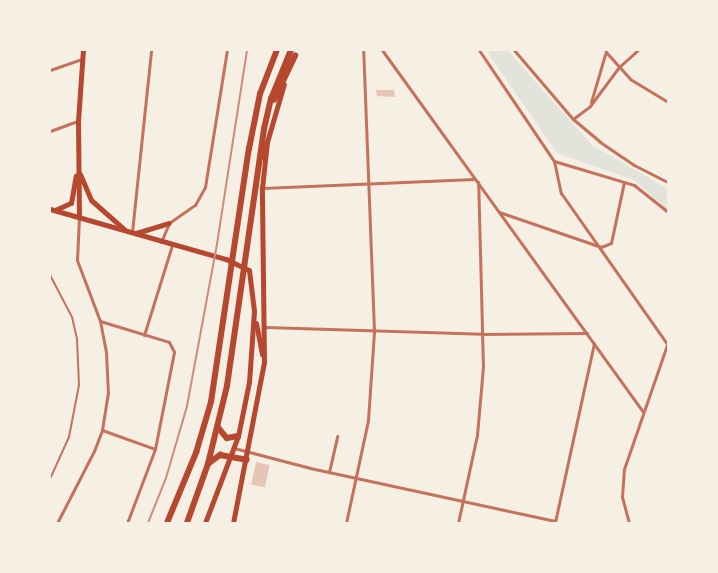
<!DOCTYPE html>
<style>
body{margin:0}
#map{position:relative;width:718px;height:573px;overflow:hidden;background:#f6efe4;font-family:Rubik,sans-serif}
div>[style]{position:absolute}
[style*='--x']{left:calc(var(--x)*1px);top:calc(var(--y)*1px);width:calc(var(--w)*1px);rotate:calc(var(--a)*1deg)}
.green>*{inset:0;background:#e2e4dc}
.building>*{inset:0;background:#e6c5b7;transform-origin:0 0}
.service>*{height:2px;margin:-1px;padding:0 1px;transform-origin:1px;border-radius:1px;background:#c5725c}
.minor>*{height:3px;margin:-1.5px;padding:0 1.5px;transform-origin:1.5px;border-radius:1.5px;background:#c5725c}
.secondary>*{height:5px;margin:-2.5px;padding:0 2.5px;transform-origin:2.5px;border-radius:2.5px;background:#b5482f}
.trunk>*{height:5.5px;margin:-2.75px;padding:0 2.75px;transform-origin:2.75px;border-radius:2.75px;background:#b5482f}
.rail>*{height:2px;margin:-1px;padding:0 1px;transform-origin:1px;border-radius:1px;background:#cf8b77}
span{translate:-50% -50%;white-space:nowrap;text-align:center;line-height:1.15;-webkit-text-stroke:5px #f6efe4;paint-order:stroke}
.frame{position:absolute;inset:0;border:51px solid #f6efe4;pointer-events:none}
</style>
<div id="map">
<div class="green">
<div style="clip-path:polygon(486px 50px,507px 50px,592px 145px,668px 189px,668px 211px,634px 180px,557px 153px)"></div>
</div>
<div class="building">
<div style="clip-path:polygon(376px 90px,394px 90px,395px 97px,377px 96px)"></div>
<div style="left:256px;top:462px;width:14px;height:23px;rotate:12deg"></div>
</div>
<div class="service">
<div style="--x:50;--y:275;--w:47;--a:62.4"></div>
<div style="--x:72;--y:317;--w:23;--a:77"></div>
<div style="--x:77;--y:339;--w:46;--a:87.5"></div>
<div style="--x:79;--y:385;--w:53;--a:100.9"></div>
<div style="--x:69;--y:437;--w:46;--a:114.3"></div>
</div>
<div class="minor">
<div style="--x:382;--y:50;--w:446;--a:54.2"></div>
<div style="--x:479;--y:50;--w:134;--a:56"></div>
<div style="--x:554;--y:161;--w:84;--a:16.7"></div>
<div style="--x:634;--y:185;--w:43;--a:38.5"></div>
<div style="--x:514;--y:50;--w:91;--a:49.5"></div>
<div style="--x:573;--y:119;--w:35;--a:40"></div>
<div style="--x:600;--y:142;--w:41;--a:34.1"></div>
<div style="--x:634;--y:165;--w:38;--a:27"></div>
<div style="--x:606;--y:52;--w:36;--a:48"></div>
<div style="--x:630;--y:79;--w:44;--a:31.2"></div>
<div style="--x:50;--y:70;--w:34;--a:-19"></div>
<div style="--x:591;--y:102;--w:53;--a:-73.6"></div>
<div style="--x:573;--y:119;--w:21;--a:-37"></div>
<div style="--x:590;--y:106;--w:49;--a:-53.4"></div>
<div style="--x:619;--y:67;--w:25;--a:-42"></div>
<div style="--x:50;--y:131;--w:30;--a:-20"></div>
<div style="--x:554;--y:161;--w:33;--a:78"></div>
<div style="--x:561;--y:193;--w:186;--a:54.9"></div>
<div style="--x:262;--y:188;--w:213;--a:-2.4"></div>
<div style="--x:499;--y:212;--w:108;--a:18.9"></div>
<div style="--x:601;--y:247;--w:11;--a:-22"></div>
<div style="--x:611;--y:243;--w:62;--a:-78"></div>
<div style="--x:132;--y:232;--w:183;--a:-84"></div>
<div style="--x:161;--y:242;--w:21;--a:-67"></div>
<div style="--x:169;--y:223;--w:32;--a:-35"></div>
<div style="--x:195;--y:205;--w:21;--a:-61"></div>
<div style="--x:205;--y:187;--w:139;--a:-80.9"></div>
<div style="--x:100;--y:321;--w:72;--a:16.9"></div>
<div style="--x:169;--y:342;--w:11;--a:63"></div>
<div style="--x:174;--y:352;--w:99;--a:101.1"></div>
<div style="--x:155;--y:449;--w:79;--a:110.7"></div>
<div style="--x:265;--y:327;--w:217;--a:1.8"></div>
<div style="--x:482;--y:334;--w:105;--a:-0.5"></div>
<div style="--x:144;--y:335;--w:94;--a:-72.7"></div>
<div style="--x:102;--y:430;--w:56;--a:19.7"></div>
<div style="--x:234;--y:448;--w:79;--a:14.7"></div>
<div style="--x:310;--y:468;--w:251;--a:12.2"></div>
<div style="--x:329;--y:472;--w:37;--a:-77"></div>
<div style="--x:555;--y:522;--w:183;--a:-77.7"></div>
<div style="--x:57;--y:523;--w:81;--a:-62.8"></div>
<div style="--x:94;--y:451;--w:22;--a:-69"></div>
<div style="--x:102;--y:430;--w:36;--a:-81"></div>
<div style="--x:108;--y:394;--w:42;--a:-92.7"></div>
<div style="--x:106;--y:352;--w:32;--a:-101"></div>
<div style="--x:100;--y:321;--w:65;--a:-110.7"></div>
<div style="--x:77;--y:260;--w:43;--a:-87.3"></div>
<div style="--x:346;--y:523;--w:105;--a:-77.9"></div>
<div style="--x:368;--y:420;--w:89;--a:-86.1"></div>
<div style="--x:374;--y:331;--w:281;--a:-92.2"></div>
<div style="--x:458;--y:523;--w:90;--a:-77.8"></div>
<div style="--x:477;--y:435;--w:68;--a:-85"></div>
<div style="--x:483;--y:367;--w:185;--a:-91.5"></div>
<div style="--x:629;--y:523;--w:27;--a:-105"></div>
<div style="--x:622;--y:497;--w:28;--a:-86"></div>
<div style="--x:624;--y:469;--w:131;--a:-70.9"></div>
</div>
<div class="secondary">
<div style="--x:80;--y:174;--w:28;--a:67"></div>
<div style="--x:91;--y:200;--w:44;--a:41.3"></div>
<div style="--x:50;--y:209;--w:183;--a:15.9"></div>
<div style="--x:226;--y:259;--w:25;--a:26"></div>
<div style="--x:249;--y:270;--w:41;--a:83"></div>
<div style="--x:254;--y:311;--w:71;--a:94"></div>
<div style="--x:249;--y:382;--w:55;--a:101.5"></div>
<div style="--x:238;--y:436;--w:93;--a:110.8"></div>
<div style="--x:55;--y:210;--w:17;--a:-24"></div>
<div style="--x:71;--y:203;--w:28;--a:-80"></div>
<div style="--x:79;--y:216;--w:95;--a:-90.6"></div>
<div style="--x:78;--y:121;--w:71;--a:-86"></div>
<div style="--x:136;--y:233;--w:34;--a:-17"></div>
<div style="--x:256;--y:323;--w:32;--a:79"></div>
<div style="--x:233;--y:523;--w:164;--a:-79.1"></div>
<div style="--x:264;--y:362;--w:174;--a:-90.7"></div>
<div style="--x:262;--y:188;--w:46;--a:-83.8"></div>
<div style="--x:267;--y:142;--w:60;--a:-73.7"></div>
</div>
<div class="trunk">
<div style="--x:274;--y:100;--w:49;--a:-64.5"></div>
<div style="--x:265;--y:144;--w:13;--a:90"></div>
<div style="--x:218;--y:427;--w:14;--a:51"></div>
<div style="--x:227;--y:438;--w:11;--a:-10"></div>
<div style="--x:209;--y:463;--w:14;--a:-36"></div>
<div style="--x:220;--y:455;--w:27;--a:10"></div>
<div style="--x:167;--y:523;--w:76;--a:-67.5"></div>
<div style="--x:196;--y:453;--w:53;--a:-73.6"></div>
<div style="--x:211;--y:402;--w:256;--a:-81.5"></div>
<div style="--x:249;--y:149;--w:56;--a:-78.7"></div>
<div style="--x:260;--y:94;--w:47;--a:-68.9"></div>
<div style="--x:187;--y:523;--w:63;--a:-70.4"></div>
<div style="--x:208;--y:464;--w:80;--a:-76.3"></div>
<div style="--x:227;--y:386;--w:260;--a:-81.8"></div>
<div style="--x:264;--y:129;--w:31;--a:-77"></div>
<div style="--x:271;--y:99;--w:53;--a:-67.8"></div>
</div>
<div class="rail">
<div style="--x:148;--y:523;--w:48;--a:-68.2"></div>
<div style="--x:166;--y:478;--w:75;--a:-73.7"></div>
<div style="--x:187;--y:406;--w:165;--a:-79.5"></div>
<div style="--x:217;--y:244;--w:196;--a:-81.2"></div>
</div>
<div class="frame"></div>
</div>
